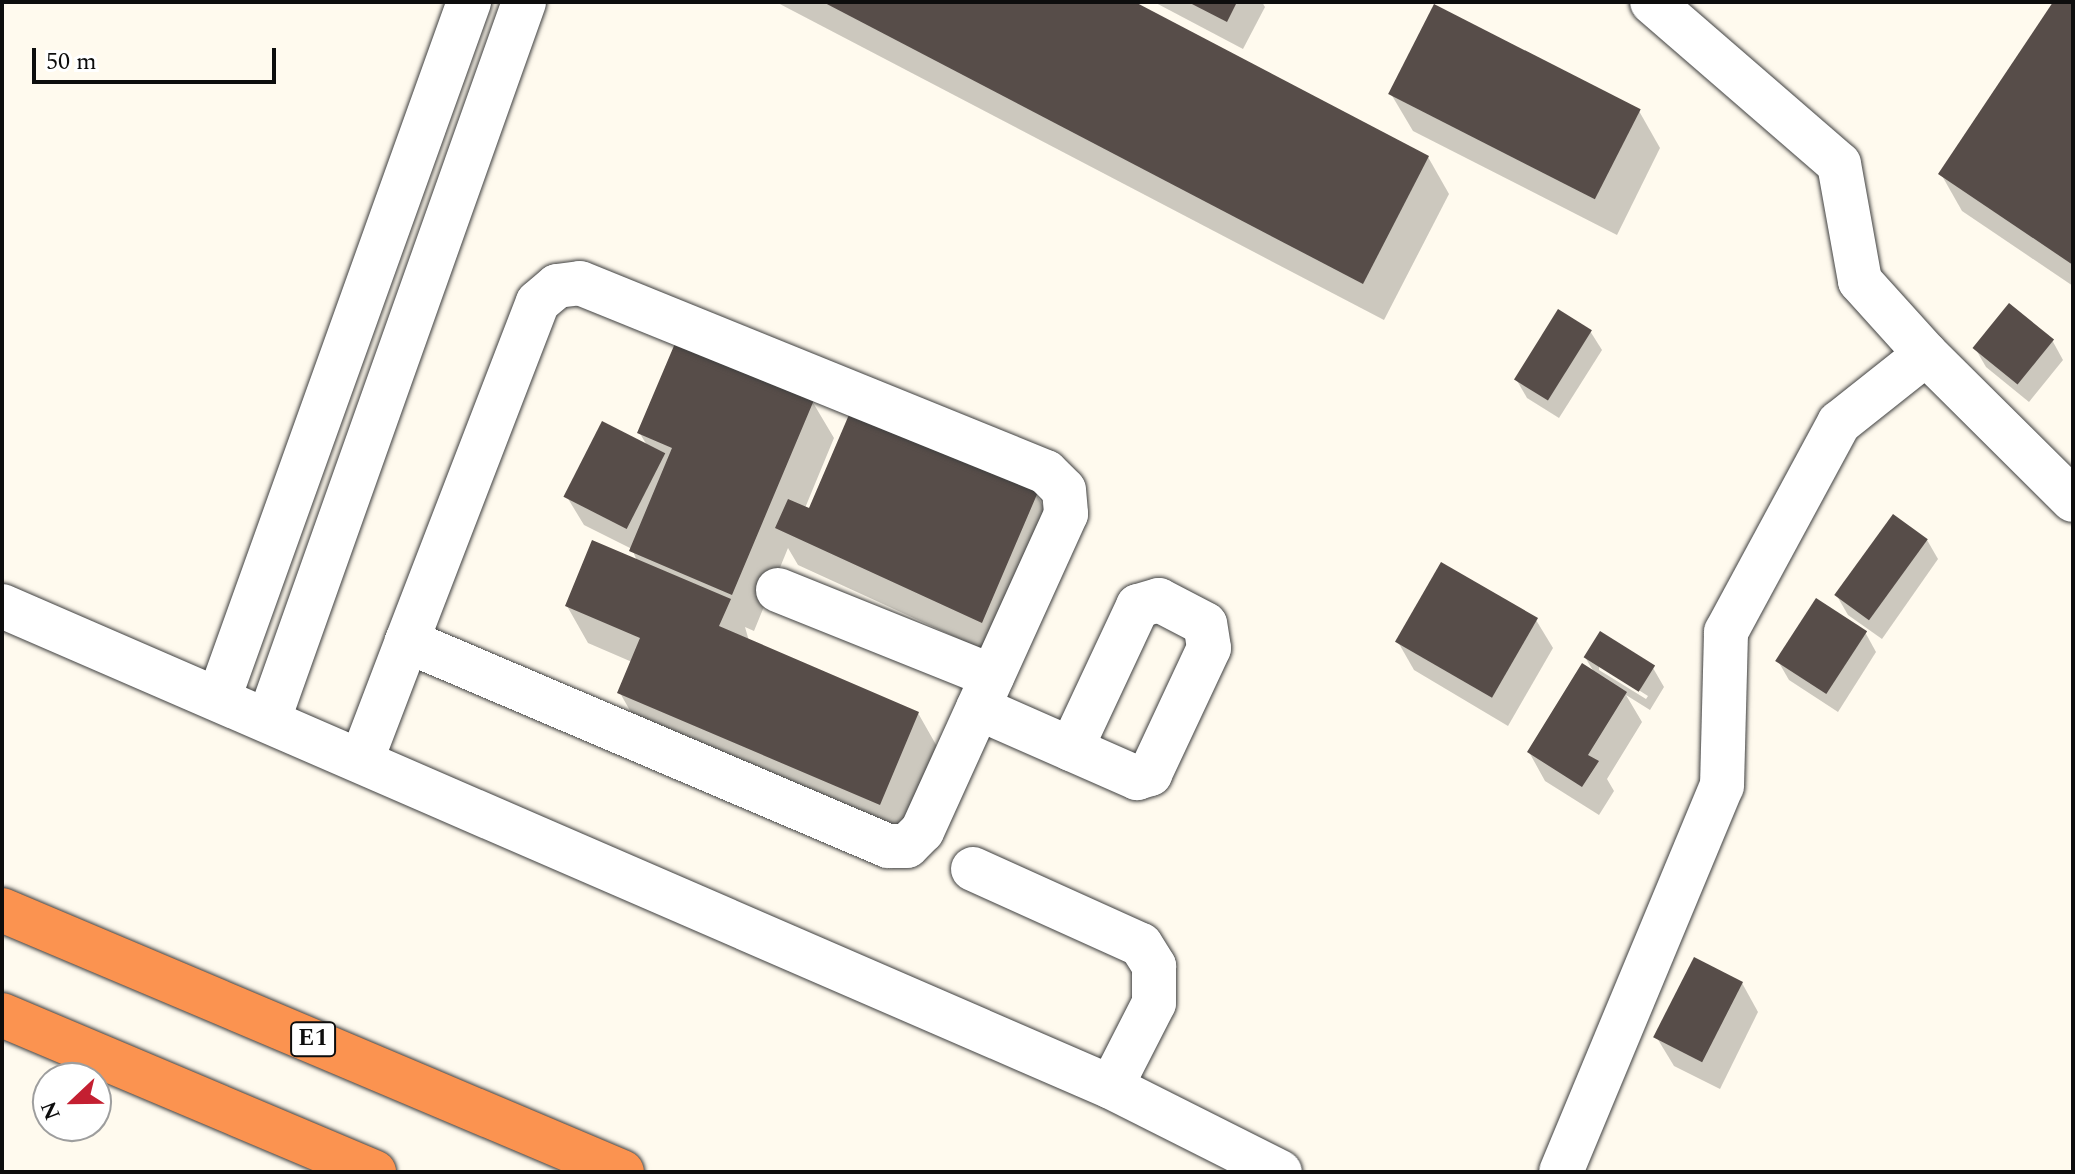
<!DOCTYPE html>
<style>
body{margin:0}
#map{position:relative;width:2075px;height:1174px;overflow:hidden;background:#fffaee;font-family:Spectral,serif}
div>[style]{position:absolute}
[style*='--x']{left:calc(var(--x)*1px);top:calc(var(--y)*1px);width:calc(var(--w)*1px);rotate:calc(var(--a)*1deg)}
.shadow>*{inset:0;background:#0003}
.building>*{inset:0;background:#574d49;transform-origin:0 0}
.roads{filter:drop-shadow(0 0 2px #404040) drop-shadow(0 0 2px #404040)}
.minor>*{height:44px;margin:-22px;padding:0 22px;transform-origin:22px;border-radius:22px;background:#fff}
.highway>*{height:44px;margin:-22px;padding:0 22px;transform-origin:22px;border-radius:22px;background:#fb9350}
span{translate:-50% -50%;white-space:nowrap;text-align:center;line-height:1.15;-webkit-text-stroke:8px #fff;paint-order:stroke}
.shield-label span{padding:2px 6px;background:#fff;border:2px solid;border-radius:6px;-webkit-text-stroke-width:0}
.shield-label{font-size:24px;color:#0d0d0d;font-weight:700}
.frame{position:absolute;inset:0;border:4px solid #0d0d0d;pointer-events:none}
.north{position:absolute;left:32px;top:1062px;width:80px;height:80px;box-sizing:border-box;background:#fff;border:2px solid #9e9e9e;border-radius:50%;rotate:248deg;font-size:22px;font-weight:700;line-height:32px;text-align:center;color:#0d0d0d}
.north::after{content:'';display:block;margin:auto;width:28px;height:36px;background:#c41f31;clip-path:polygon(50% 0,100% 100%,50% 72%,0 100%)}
.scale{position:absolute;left:32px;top:48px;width:244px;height:36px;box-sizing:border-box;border:4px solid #0d0d0d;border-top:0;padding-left:10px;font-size:24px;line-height:28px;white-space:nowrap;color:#0d0d0d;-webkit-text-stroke:6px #fff;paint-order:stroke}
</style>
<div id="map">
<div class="shadow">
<div style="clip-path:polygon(776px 2px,1131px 2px,1428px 157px,1449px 194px,1384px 320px)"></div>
<div style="clip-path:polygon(1154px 2px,1262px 2px,1265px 7px,1243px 49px)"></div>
<div style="clip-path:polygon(2055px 2px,2073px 2px,2073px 286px,1962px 211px,1941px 174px)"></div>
<div style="clip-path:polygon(1391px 94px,1639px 111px,1660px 148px,1617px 235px,1413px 131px)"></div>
<div style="clip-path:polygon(1590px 331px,1602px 350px,1559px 418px,1527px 398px,1516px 379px)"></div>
<div style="clip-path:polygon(2052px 340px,2063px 360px,2029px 402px,1986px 367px,1975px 348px)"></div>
<div style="clip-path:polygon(812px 401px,834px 438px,805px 508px,1036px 494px,1058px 531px,1003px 659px,798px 565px,788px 548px,754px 631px,745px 627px,749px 641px,918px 713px,939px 750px,901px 841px,641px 730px,620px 693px,632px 662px,588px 643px,567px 606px,637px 561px,632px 549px,584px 525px,567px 497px,648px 447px,639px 432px)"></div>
<div style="clip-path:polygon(1927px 540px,1938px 559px,1882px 639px,1848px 615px,1837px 596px)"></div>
<div style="clip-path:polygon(1536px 620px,1553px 648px,1508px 726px,1414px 670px,1398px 642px)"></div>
<div style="clip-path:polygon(1865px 632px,1876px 652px,1838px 712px,1789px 680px,1778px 661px)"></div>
<div style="clip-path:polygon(evenodd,1585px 657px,1653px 668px,1664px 687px,1650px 710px,1626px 695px,1642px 722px,1607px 779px,1614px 791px,1599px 815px,1545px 781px,1529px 752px,1595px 674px,1585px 657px,1599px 665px,1648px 696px,1646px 699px,1599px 670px,1599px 665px)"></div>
<div style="clip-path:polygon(1742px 983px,1758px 1012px,1720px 1089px,1674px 1066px,1657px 1038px)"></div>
</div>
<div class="building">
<div style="clip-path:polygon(823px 2px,1135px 2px,1429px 156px,1363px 284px)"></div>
<div style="clip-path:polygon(1188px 2px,1237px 2px,1227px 22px)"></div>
<div style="clip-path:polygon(2053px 2px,2073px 2px,2073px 265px,1938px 174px)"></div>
<div style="left:1434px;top:4px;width:232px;height:101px;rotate:27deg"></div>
<div style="left:2009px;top:303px;width:58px;height:58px;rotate:39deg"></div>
<div style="left:1558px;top:309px;width:40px;height:83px;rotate:32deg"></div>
<div style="clip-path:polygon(676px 341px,814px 400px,732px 595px,629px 551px,672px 448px,637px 433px)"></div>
<div style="clip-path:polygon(851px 410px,1038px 492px,982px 623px,775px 528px,788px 499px,809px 508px)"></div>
<div style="left:602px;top:421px;width:71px;height:85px;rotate:27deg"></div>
<div style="left:1893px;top:514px;width:43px;height:100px;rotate:36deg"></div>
<div style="clip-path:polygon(592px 540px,731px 599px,719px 626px,919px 712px,880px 805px,617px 693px,640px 638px,565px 606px)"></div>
<div style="left:1441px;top:562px;width:112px;height:92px;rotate:30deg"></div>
<div style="left:1816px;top:598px;width:61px;height:75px;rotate:33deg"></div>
<div style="left:1600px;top:631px;width:65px;height:31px;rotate:32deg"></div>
<div style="clip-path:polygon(1582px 663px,1627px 692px,1588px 755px,1599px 761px,1582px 787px,1527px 752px)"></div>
<div style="left:1694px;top:957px;width:55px;height:90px;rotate:27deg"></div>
</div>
<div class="roads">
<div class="minor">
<div style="--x:1652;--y:2;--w:247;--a:40.9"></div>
<div style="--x:1839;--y:164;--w:119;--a:79.8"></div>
<div style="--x:1860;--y:281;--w:98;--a:47.9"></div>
<div style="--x:778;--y:590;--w:231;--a:21.9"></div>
<div style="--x:2;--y:606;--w:1209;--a:23.45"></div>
<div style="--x:1111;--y:1087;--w:189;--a:26.7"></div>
<div style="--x:219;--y:698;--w:740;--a:-70.24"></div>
<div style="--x:978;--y:708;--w:174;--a:23.8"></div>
<div style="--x:1137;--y:778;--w:14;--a:-17"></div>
<div style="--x:1150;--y:774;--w:139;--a:-64.9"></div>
<div style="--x:1209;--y:648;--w:24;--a:-99"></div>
<div style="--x:1205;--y:624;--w:52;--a:-152.4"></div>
<div style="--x:1159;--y:600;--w:22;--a:164"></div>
<div style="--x:1138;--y:606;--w:158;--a:115.1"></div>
<div style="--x:269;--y:719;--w:761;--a:-70.42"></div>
<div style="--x:362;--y:759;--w:126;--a:-69.1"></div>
<div style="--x:407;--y:641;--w:363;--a:-68.9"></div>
<div style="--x:538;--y:302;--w:25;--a:-40"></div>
<div style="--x:557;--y:286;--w:23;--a:-7"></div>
<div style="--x:580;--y:283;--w:503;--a:22.08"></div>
<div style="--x:1046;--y:472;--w:25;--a:45"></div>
<div style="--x:1064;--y:490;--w:24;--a:85"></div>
<div style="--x:1066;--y:514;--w:348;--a:114.4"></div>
<div style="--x:922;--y:831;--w:21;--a:135"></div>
<div style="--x:907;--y:846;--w:19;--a:180"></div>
<div style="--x:888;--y:846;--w:523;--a:-156.92"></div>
<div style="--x:973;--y:869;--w:184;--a:24.3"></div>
<div style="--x:1141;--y:945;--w:25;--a:58"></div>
<div style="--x:1154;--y:966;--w:37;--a:90"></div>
<div style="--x:1154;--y:1003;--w:94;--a:117.1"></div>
<div style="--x:1561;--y:1172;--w:418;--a:-67.4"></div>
<div style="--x:1722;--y:786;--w:154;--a:-88.5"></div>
<div style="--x:1726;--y:632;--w:238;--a:-61.6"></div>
<div style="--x:1839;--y:423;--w:111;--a:-38.4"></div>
<div style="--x:1926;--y:354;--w:207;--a:44.8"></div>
</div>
<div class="highway">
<div style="--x:2;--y:910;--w:673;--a:22.91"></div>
<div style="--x:2;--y:1015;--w:404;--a:22.9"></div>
</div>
</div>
<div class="shield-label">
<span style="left:313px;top:1039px">E1</span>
</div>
<div class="frame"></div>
<div class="north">N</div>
<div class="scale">50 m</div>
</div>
